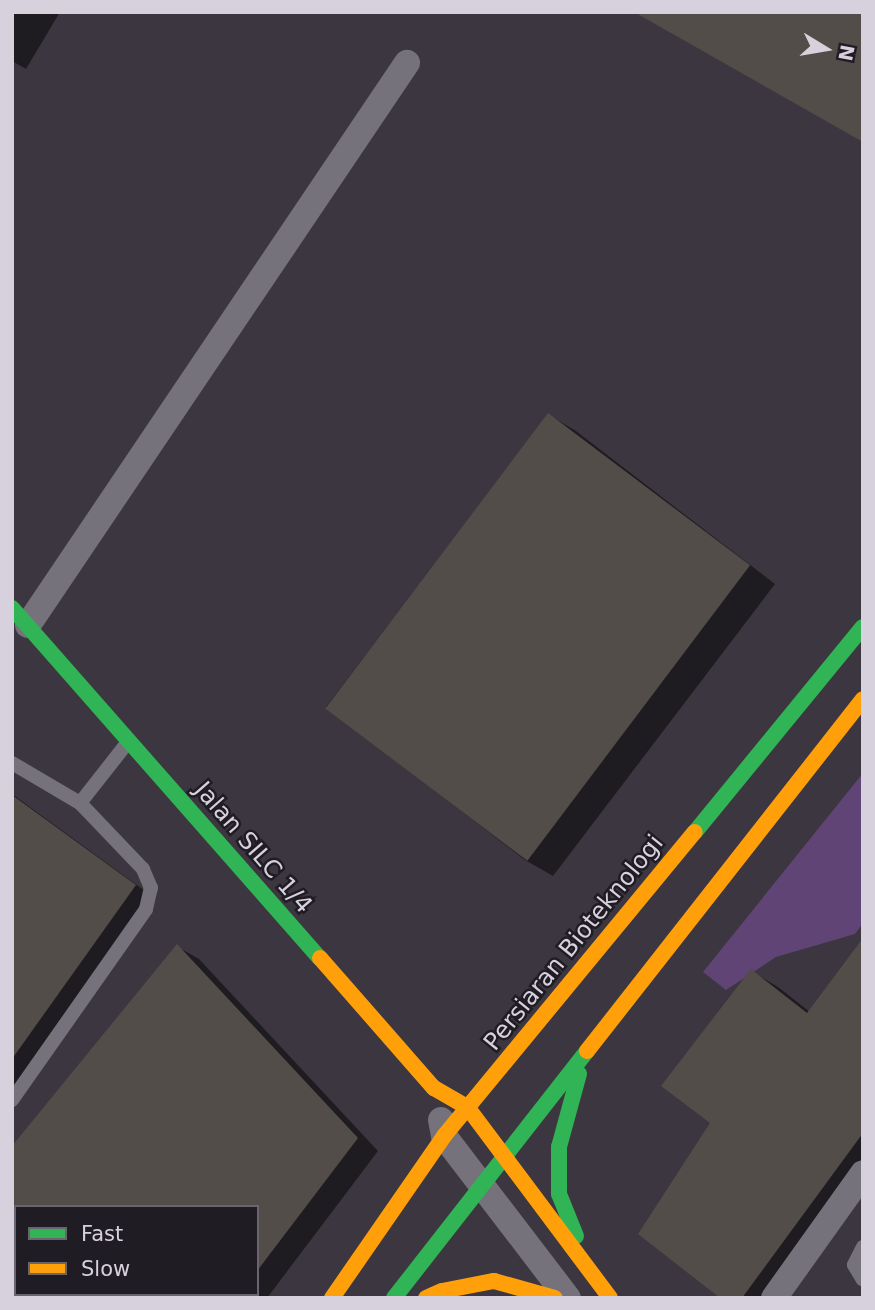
<!DOCTYPE html>
<style>
body{margin:0}
#map{position:relative;width:875px;height:1310px;overflow:hidden;background:#3b363f;font-family:"DejaVu Sans",sans-serif}
div>[style]{position:absolute}
[style*='--x']{left:calc(var(--x)*1px);top:calc(var(--y)*1px);width:calc(var(--w)*1px);rotate:calc(var(--a)*1deg)}
.green>*{inset:0;background:#5f4475}
.shadow>*{inset:0;background:#0007}
.building>*{inset:0;background:#524d49;transform-origin:0 0}
.lane>*{height:14px;margin:-7px;padding:0 7px;transform-origin:7px;border-radius:7px;background:#76727b}
.street>*{height:26px;margin:-13px;padding:0 13px;transform-origin:13px;border-radius:13px;background:#76727b}
.fast>*{height:16px;margin:-8px;padding:0 8px;transform-origin:8px;border-radius:8px;background:#30b455}
.slow>*{height:16px;margin:-8px;padding:0 8px;transform-origin:8px;border-radius:8px;background:#ff9f0a}
span{translate:-50% -50%;white-space:nowrap;text-align:center;line-height:1.15;-webkit-text-stroke:5px #201c24;paint-order:stroke}
.street-label{font-size:24px;color:#d7d1dd}
.frame{position:absolute;inset:0;border:14px solid #d7d1dd;pointer-events:none}
.legend{position:absolute;left:14px;top:1205px;width:245px;height:91px;box-sizing:border-box;background:#201c24;border:2px solid #69646e;margin:0;padding:9px 12px;list-style:none;font-size:21px;color:#d7d1dd}
.legend li{display:flex;align-items:center;gap:14px;height:35px}
.legend b{width:35px;border:2px solid #69646e}
.north{position:absolute;left:791px;top:14px;width:70px;height:70px;-webkit-text-stroke:5px #201c24;paint-order:stroke;rotate:101deg;font-size:19px;font-weight:700;line-height:28px;text-align:center;color:#d7d1dd}
.north::after{content:'';display:block;margin:auto;width:24px;height:32px;background:#d7d1dd;clip-path:polygon(50% 0,100% 100%,50% 72%,0 100%)}
</style>
<div id="map">
<div class="green">
<div style="clip-path:polygon(863px 773px,863px 923px,855px 934px,776px 957px,726px 990px,703px 972px)"></div>
</div>
<div class="shadow">
<div style="clip-path:polygon(12px 12px,60px 12px,26px 69px,12px 61px)"></div>
<div style="clip-path:polygon(549px 415px,576px 431px,775px 584px,553px 876px,525px 860px,326px 707px)"></div>
<div style="clip-path:polygon(12px 794px,156px 899px,12px 1100px)"></div>
<div style="clip-path:polygon(863px 941px,863px 1186px,780px 1298px,723px 1298px,712px 1123px,751px 971px,778px 987px,810px 1012px)"></div>
<div style="clip-path:polygon(evenodd,178px 947px,199px 959px,378px 1151px,267px 1298px,12px 1298px,12px 1148px,178px 947px,16px 1207px,257px 1207px,257px 1294px,16px 1294px,16px 1207px)"></div>
</div>
<div class="building">
<div style="clip-path:polygon(634px 12px,863px 12px,863px 142px)"></div>
<div style="left:548px;top:413px;width:253px;height:370px;rotate:37deg"></div>
<div style="clip-path:polygon(12px 795px,136px 885px,12px 1059px)"></div>
<div style="clip-path:polygon(863px 938px,863px 1133px,742px 1298px,720px 1298px,638px 1234px,710px 1123px,661px 1086px,751px 969px,807px 1013px)"></div>
<div style="clip-path:polygon(177px 944px,358px 1138px,257px 1271px,257px 1207px,16px 1207px,16px 1294px,240px 1294px,237px 1298px,12px 1298px,12px 1146px)"></div>
</div>
<div class="lane">
<div style="--x:12;--y:763;--w:79;--a:30.5"></div>
<div style="--x:80;--y:803;--w:78;--a:-51.8"></div>
<div style="--x:12;--y:1100;--w:233;--a:-54.9"></div>
<div style="--x:146;--y:909;--w:22;--a:-77"></div>
<div style="--x:151;--y:888;--w:21;--a:-113"></div>
<div style="--x:143;--y:869;--w:91;--a:-133.7"></div>
<div style="--x:863;--y:1247;--w:20;--a:117"></div>
<div style="--x:854;--y:1265;--w:17;--a:59"></div>
</div>
<div class="street">
<div style="--x:28;--y:625;--w:678;--a:-56.01"></div>
<div style="--x:441;--y:1120;--w:16;--a:79"></div>
<div style="--x:444;--y:1136;--w:204;--a:52.6"></div>
<div style="--x:774;--y:1298;--w:153;--a:-54.5"></div>
</div>
<div class="fast">
<div style="--x:12;--y:608;--w:466;--a:48.7"></div>
<div style="--x:695;--y:832;--w:265;--a:-50.7"></div>
<div style="--x:576;--y:1236;--w:45;--a:-112"></div>
<div style="--x:559;--y:1194;--w:47;--a:-90"></div>
<div style="--x:559;--y:1147;--w:76;--a:-74.7"></div>
<div style="--x:394;--y:1298;--w:313;--a:-52"></div>
</div>
<div class="slow">
<div style="--x:320;--y:958;--w:173;--a:48.8"></div>
<div style="--x:434;--y:1088;--w:39;--a:30"></div>
<div style="--x:468;--y:1108;--w:237;--a:53.2"></div>
<div style="--x:587;--y:1051;--w:447;--a:-51.9"></div>
<div style="--x:332;--y:1298;--w:197;--a:-55.3"></div>
<div style="--x:444;--y:1136;--w:394;--a:-50.5"></div>
<div style="--x:426;--y:1298;--w:17;--a:-24"></div>
<div style="--x:442;--y:1291;--w:53;--a:-10.9"></div>
<div style="--x:494;--y:1281;--w:63;--a:15.6"></div>
</div>
<div class="street-label">
<span style="left:253px;top:848px;rotate:49deg">Jalan SILC 1/4</span>
<span style="left:574px;top:943px;rotate:-51deg">Persiaran Bioteknologi</span>
</div>
<div class="frame"></div>
<ul class="legend">
<li><b style="height:9px;background:#30b455"></b>Fast</li>
<li><b style="height:9px;background:#ff9f0a"></b>Slow</li>
</ul>
<div class="north">N</div>
</div>
